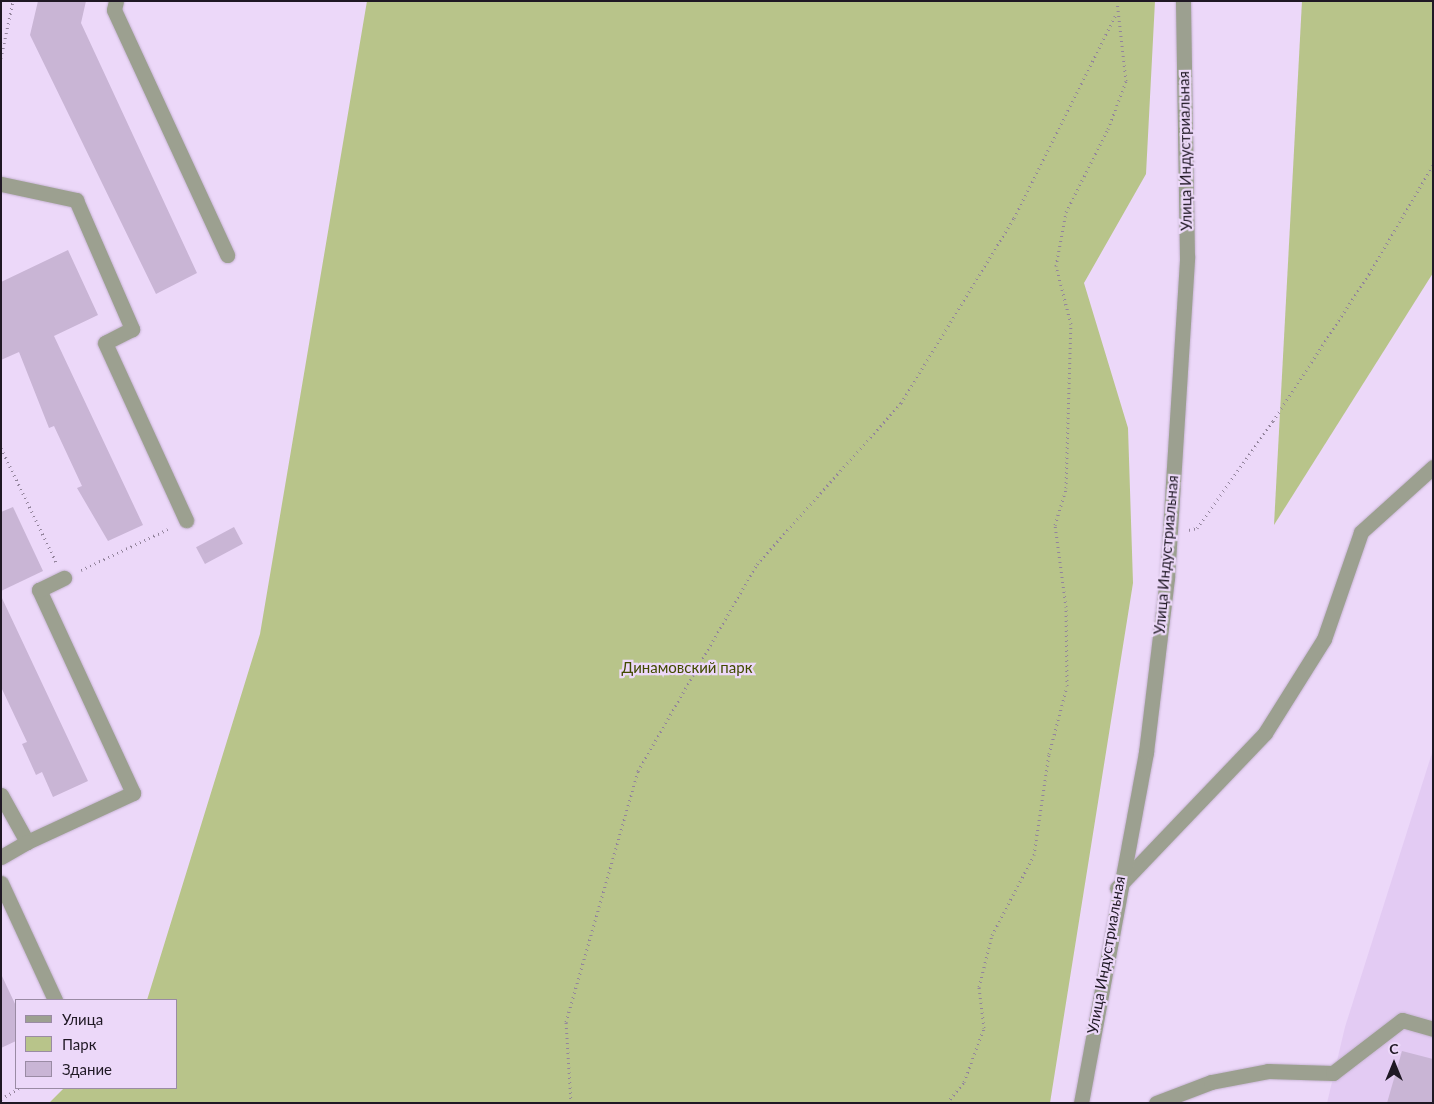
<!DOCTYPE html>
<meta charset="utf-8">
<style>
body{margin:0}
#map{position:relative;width:1434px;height:1104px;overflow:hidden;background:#ecd8f9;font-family:Lato,sans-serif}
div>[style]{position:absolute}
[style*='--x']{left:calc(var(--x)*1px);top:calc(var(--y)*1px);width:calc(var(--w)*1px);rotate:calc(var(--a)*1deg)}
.built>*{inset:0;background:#e3cbf3}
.green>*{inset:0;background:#b8c48a}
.building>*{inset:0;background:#c9b5d5;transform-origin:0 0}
.path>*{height:3px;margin-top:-1.5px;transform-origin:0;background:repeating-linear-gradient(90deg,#93849c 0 1px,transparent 0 5px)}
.roads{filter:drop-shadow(0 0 1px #c7b5d3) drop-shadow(0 0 1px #c7b5d3)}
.minor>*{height:15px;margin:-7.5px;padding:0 7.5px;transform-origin:7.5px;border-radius:7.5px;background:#9ca090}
span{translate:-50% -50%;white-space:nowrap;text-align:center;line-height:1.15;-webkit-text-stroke:4.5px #ecd8f9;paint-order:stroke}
.street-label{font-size:15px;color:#1f1824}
.park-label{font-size:15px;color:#414a00}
.frame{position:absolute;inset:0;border:2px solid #1f1824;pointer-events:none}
.legend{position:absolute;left:15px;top:999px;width:162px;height:90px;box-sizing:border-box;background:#ecd8f9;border:1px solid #9a8ba4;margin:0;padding:6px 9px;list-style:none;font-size:15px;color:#1f1824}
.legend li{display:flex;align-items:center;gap:10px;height:25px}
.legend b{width:25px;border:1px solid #9a8ba4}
.north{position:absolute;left:1369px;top:1039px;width:50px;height:50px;-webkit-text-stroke:4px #ecd8f9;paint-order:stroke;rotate:0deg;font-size:14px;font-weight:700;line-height:20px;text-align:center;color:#1f1824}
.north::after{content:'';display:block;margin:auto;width:18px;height:22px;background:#1f1824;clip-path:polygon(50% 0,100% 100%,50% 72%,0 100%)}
</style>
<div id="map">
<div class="built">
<div style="clip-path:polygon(1433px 750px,1433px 1103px,1327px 1103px,1345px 1027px)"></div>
</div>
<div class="green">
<div style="clip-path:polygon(367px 1px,1155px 1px,1146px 174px,1084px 283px,1128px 428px,1133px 583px,1050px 1103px,49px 1103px,64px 1088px,176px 1088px,176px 1000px,147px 1000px,260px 634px)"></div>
<div style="clip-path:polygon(1302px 1px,1433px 1px,1433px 273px,1274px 525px)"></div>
</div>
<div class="building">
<div style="clip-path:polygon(38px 1px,86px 1px,81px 23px,197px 273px,156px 294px,30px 35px)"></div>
<div style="clip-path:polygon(68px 250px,98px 315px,54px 336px,143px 525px,108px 541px,77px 488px,82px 486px,54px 426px,49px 428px,19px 352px,1px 360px,1px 282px)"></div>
<div style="clip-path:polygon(13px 507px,43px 571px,1px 591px,1px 512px)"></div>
<div style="left:234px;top:527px;width:19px;height:43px;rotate:62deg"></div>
<div style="clip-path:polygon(1px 596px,88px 781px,53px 797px,42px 772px,36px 775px,22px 744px,27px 742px,1px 687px)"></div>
<div style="clip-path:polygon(1px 974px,16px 1006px,16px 1041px,1px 1048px)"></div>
<div style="clip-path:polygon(1402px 1051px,1433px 1059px,1433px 1103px,1387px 1103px)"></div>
</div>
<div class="path">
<div style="--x:1;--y:58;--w:58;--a:-78.1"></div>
<div style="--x:1;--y:448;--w:127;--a:64.2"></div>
<div style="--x:1189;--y:530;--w:8;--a:-14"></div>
<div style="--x:1197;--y:528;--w:131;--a:-54.6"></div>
<div style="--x:1273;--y:421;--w:176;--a:-56.9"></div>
<div style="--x:1369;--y:274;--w:126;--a:-59.6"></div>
<div style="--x:81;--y:570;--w:96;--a:-25.2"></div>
<div style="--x:1;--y:1099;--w:21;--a:-31"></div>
<div style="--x:571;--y:1103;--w:81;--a:-93.5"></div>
<div style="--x:566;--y:1022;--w:261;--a:-74"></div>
<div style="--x:638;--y:771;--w:239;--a:-60.1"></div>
<div style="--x:757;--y:564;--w:216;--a:-48.2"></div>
<div style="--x:901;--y:403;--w:217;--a:-58.6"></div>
<div style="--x:1014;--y:218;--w:226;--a:-63.4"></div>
<div style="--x:947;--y:1103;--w:27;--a:-51"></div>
<div style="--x:964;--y:1082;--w:58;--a:-69.7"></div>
<div style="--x:984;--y:1028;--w:41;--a:-97"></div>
<div style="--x:979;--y:987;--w:54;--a:-76"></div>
<div style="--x:992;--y:935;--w:90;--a:-62.3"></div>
<div style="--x:1034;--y:855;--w:102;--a:-81.6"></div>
<div style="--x:1049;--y:754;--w:70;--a:-75.2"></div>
<div style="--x:1067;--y:686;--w:79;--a:-90.7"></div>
<div style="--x:1066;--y:607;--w:83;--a:-97.6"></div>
<div style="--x:1055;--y:525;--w:39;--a:-73"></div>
<div style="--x:1066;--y:488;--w:164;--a:-88.3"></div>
<div style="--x:1071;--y:324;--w:60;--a:-104.5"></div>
<div style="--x:1056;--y:266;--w:55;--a:-79.5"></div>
<div style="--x:1066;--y:212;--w:93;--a:-63.2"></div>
<div style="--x:1108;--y:129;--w:51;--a:-69.4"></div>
<div style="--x:1126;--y:81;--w:81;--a:-96.4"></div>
</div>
<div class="roads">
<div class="minor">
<div style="--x:116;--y:1;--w:9;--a:103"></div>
<div style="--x:114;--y:10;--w:270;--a:65.2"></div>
<div style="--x:1;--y:184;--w:77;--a:12"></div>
<div style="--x:76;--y:200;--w:141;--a:66.5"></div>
<div style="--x:132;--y:329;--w:30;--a:153"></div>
<div style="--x:105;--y:343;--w:195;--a:65.4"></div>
<div style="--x:1;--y:795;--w:54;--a:61"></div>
<div style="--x:27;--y:842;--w:117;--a:-24.8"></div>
<div style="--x:133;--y:793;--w:224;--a:-114.8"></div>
<div style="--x:39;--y:590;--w:28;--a:-26"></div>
<div style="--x:1;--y:857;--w:30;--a:-30"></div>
<div style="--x:1;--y:883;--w:129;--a:65.2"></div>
<div style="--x:1117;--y:888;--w:214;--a:-46.3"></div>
<div style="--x:1265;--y:733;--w:111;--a:-57.9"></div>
<div style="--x:1324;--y:639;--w:113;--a:-70.9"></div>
<div style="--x:1361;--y:532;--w:97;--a:-42.1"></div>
<div style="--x:1081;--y:1103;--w:357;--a:-79.5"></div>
<div style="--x:1146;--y:752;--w:175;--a:-83.1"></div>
<div style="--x:1167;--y:578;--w:322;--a:-86.4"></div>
<div style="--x:1187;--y:257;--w:256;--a:-90.9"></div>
<div style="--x:1156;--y:1103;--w:59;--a:-20.9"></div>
<div style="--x:1211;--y:1082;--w:58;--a:-10.9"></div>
<div style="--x:1268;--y:1071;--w:65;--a:1.8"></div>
<div style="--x:1333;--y:1073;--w:87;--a:-37.5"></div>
<div style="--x:1402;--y:1020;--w:32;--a:16"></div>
</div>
</div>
<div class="street-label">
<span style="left:1185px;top:151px;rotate:-91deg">Улица Индустриальная</span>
<span style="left:1166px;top:555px;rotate:-85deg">Улица Индустриальная</span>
<span style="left:1106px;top:955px;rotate:-80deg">Улица Индустриальная</span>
</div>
<div class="park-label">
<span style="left:687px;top:668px">Динамовский парк</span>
</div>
<div class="frame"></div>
<ul class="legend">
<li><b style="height:6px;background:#9ca090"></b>Улица</li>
<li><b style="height:14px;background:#b8c48a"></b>Парк</li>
<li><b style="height:14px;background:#c9b5d5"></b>Здание</li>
</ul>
<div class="north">С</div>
</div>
